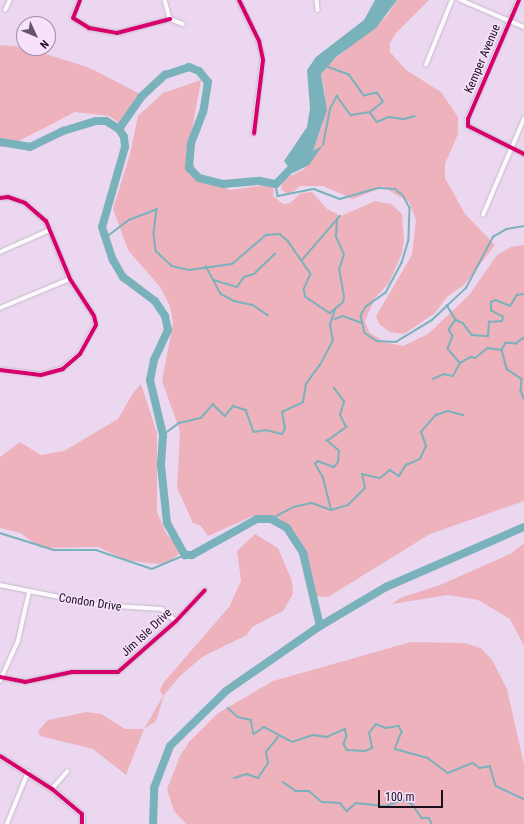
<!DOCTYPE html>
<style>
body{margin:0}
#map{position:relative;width:524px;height:824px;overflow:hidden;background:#ebd8f0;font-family:"Roboto Condensed",sans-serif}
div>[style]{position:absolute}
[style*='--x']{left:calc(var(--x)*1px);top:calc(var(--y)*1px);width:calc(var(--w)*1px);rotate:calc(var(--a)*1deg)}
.green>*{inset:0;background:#eeb2bd}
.water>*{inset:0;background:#7ab2bc}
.stream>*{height:1.5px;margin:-0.75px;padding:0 0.75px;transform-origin:0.75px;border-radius:0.75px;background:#7ab2bc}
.river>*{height:8px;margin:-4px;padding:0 4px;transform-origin:4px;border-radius:4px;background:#7ab2bc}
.roads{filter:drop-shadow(0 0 1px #c7b8ca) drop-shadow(0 0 1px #c7b8ca)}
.street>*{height:3.5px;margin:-1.75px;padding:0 1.75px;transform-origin:1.75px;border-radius:1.75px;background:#fcf9fd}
.secondary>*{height:5px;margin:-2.5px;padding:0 2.5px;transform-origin:2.5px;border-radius:2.5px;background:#f0eff5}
.cycleway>*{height:4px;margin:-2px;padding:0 2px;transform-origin:2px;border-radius:2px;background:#d6006c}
span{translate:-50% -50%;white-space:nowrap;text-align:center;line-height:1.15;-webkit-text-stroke:3px #f7e1fc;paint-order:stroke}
.street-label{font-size:12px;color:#1c101f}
.north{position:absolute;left:16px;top:16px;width:40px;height:40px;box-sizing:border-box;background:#f7e1fc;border:1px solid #9f8da4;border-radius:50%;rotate:134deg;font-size:11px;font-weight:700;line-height:16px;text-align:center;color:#1c101f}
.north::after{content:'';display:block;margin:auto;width:14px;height:18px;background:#645668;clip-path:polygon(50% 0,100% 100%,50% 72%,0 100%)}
.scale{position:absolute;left:378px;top:790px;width:65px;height:18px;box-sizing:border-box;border:2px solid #1c101f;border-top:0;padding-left:5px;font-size:12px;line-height:14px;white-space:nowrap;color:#1c101f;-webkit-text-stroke:3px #f7e1fc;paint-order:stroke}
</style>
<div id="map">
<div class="green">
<div style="clip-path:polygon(397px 0,429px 0,396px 33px,390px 43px,390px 52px,406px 70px,441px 92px,458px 117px,458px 134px,445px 164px,445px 178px,465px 214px,495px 245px,465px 284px,447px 297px,435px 313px,404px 334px,390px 332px,379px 324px,376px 316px,412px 255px,416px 220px,409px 202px,383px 187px,353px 199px,323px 186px,300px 186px,288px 195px,281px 189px,283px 180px,304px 169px,322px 146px,313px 151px,323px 123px,325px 94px,321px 74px,331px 62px,386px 17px)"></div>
<div style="clip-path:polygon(0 45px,24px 47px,90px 68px,140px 94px,127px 112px,122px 125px,109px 116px,75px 112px,11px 145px,0 147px)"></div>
<div style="clip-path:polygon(201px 80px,188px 153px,199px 175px,230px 190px,271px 184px,274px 187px,273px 196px,283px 204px,290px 203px,301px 193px,312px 192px,327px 209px,341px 216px,375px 201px,391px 204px,402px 214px,404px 241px,402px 253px,389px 283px,375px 298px,365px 321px,369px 332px,384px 342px,403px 346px,428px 334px,469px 295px,497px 255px,511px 247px,524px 245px,524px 501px,430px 534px,328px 597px,314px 596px,296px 545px,277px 520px,271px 516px,253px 516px,208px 536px,200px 525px,193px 523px,177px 488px,180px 431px,162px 381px,173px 323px,170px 306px,160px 287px,128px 250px,113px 209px,130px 154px,138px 116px,163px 93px)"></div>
<div style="clip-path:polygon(141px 384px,157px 433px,157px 512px,167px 535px,184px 550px,167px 563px,156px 564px,126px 560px,98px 547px,41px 548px,20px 533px,0 528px,0 457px,20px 442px,41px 455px,64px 451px,118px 419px,133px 393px)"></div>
<div style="clip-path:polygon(255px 534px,278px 548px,292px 581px,293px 594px,283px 611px,252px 627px,247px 635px,202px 657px,180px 676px,164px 695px,156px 721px,144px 729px,126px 775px,93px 749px,40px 736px,38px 731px,48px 720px,87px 712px,101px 714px,125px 729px,144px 729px,163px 696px,160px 690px,164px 682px,229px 607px,241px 581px,237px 551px)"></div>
<div style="clip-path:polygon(524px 543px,524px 646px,510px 619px,478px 600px,448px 595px,392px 604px,400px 598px,440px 585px,512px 553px)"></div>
<div style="clip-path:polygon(411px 642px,464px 643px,481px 648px,492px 660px,507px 689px,524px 764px,524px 824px,186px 824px,174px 811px,167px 789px,180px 756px,189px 742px,218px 713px,273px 681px)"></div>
</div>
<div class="water">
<div style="clip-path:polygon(375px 0,397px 0,376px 28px,336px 57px,321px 74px,327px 110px,313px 151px,323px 145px,309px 165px,293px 173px,284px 161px,307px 127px,310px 108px,307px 70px,316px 57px,364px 20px)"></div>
</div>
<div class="stream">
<div style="--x:370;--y:112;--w:12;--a:55"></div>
<div style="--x:377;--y:122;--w:13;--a:-23"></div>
<div style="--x:389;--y:117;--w:15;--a:8"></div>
<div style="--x:404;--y:119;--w:11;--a:-15"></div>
<div style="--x:323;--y:145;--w:37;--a:-79"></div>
<div style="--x:330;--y:109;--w:15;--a:-62"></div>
<div style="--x:337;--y:96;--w:24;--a:54"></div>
<div style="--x:351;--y:115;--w:19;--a:-9"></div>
<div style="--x:370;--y:112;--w:16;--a:-38"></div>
<div style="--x:383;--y:102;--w:11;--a:-124"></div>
<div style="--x:377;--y:93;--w:13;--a:167"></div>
<div style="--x:364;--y:96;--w:26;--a:-126"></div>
<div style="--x:349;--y:75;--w:23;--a:-160"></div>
<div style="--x:276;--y:184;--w:12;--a:81"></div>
<div style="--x:278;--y:196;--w:37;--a:-11"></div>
<div style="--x:314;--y:189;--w:28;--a:21"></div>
<div style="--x:340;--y:199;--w:40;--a:-16"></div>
<div style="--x:378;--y:188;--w:17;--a:3"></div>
<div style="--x:395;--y:189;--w:10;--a:37"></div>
<div style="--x:403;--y:195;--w:15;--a:62"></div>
<div style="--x:410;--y:208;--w:32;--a:92"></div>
<div style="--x:409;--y:240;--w:24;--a:107"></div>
<div style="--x:402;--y:263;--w:34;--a:118"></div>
<div style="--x:386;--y:293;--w:24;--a:145"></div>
<div style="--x:366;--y:307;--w:10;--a:119"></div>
<div style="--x:361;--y:316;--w:17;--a:77"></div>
<div style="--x:365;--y:333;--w:14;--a:34"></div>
<div style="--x:377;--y:341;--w:19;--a:3"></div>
<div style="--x:396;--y:342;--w:42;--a:-31.4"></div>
<div style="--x:432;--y:320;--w:47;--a:-43.3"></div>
<div style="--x:466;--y:288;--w:58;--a:-62.1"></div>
<div style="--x:493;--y:237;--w:16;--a:-30"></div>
<div style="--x:507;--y:229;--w:17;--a:-10"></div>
<div style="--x:105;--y:238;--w:30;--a:-37"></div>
<div style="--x:129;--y:220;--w:30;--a:-21"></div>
<div style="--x:157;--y:209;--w:25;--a:97"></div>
<div style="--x:154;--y:234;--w:17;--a:83"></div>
<div style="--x:156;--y:251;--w:22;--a:43"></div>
<div style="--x:172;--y:266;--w:17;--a:13"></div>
<div style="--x:189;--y:270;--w:43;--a:-7.9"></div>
<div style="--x:232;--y:264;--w:45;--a:-40.5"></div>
<div style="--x:266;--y:235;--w:14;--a:-4"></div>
<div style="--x:280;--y:234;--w:11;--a:41"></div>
<div style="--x:288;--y:241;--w:40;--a:55.1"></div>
<div style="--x:311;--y:274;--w:17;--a:114"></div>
<div style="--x:304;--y:290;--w:7;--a:74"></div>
<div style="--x:306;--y:297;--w:29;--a:34"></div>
<div style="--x:330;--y:313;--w:17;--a:-40"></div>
<div style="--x:343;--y:302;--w:5;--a:-79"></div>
<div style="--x:344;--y:297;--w:27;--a:-100"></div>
<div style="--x:339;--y:270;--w:16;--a:-72"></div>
<div style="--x:344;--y:255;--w:20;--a:-114"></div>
<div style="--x:336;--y:237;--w:18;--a:-87"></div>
<div style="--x:302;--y:260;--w:58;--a:-49.2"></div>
<div style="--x:206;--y:266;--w:32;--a:62"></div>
<div style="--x:221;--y:294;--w:15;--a:28"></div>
<div style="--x:234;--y:301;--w:19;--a:12"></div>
<div style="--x:253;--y:305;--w:18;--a:34"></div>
<div style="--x:214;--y:280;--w:24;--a:17"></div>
<div style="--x:237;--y:287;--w:12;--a:-55"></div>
<div style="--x:244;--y:277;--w:10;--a:-17"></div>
<div style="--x:254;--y:274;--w:29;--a:-44"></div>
<div style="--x:447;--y:305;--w:17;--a:59"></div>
<div style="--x:456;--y:320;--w:8;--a:23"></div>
<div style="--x:463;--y:323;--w:15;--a:53"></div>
<div style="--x:472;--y:335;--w:16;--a:4"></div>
<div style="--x:488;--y:336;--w:14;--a:-86"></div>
<div style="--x:489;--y:322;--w:13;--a:-4"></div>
<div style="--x:502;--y:321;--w:4;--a:-76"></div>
<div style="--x:503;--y:317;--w:13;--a:-153"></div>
<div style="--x:491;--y:311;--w:9;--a:-90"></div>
<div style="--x:491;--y:302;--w:5;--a:-22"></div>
<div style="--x:496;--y:300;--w:15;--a:23"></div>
<div style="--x:510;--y:306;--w:13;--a:-58"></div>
<div style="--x:517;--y:295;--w:6;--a:-9"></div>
<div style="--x:335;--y:319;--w:9;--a:-21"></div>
<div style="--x:343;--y:316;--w:20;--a:20"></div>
<div style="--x:456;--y:320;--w:12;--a:125"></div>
<div style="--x:449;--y:330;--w:7;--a:56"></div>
<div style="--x:453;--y:336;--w:14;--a:111"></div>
<div style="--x:448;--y:349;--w:18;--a:49"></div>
<div style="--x:524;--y:338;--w:10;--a:143"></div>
<div style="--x:516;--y:344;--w:10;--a:-174"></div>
<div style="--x:506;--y:343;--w:8;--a:120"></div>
<div style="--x:502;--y:350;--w:20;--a:75"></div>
<div style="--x:507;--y:369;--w:18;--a:34"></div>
<div style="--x:522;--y:379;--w:12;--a:95"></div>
<div style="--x:521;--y:391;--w:8;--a:67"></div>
<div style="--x:460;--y:363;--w:13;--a:-29"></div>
<div style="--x:471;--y:357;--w:4;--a:14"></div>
<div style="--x:475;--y:358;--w:16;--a:-38"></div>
<div style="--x:488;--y:348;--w:14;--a:8"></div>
<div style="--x:433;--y:379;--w:12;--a:-24"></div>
<div style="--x:444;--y:374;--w:9;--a:13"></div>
<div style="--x:453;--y:376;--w:15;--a:-62"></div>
<div style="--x:163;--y:435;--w:20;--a:-37"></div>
<div style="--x:179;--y:423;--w:23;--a:-13"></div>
<div style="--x:201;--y:418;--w:18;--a:-49"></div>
<div style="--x:213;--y:404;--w:17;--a:45"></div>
<div style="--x:225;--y:416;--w:13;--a:-51"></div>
<div style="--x:233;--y:406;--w:14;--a:17"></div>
<div style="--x:246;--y:410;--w:23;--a:70"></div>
<div style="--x:254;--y:432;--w:12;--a:-9"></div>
<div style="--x:266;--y:430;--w:16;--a:14"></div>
<div style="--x:282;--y:434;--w:6;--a:-59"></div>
<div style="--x:285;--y:429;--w:17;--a:-100"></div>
<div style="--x:282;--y:412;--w:23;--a:-25"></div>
<div style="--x:303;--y:402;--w:18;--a:-81"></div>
<div style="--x:306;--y:384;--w:24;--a:-54"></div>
<div style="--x:320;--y:365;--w:27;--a:-62"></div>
<div style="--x:333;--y:341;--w:16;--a:-101"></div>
<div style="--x:330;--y:325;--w:16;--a:-72"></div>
<div style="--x:331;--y:510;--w:33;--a:-104"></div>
<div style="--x:323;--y:478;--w:16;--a:-120"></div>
<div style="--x:315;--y:464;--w:4;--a:-45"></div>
<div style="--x:318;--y:461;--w:17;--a:21"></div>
<div style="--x:334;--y:467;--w:6;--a:-51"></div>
<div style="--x:338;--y:462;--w:11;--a:-85"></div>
<div style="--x:339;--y:451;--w:16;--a:-140"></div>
<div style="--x:327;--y:441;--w:24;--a:-36"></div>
<div style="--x:346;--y:427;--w:13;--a:-117"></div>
<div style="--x:340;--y:415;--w:14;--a:-73"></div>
<div style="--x:344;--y:402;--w:17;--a:-126"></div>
<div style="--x:271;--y:519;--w:26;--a:-28"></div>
<div style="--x:294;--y:507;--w:18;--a:-13"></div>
<div style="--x:312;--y:503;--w:20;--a:20"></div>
<div style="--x:331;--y:510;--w:18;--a:-16"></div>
<div style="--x:348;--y:505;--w:24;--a:-45"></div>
<div style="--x:365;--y:488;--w:14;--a:-102"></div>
<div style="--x:362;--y:474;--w:18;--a:13"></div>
<div style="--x:380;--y:478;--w:13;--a:-39"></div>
<div style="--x:390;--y:470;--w:11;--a:34"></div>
<div style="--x:399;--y:476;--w:13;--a:-58"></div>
<div style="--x:406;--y:465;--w:15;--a:-23"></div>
<div style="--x:420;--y:459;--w:14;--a:-65"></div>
<div style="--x:426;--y:446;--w:15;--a:-110"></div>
<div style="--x:421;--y:432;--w:23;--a:-49"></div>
<div style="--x:436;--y:415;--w:13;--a:-18"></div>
<div style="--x:448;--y:411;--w:16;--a:15"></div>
<div style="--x:0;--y:533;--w:57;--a:17.5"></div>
<div style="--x:54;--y:550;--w:42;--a:0"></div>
<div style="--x:96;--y:550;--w:59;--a:18.7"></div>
<div style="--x:152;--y:569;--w:36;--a:-23"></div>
<div style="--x:228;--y:708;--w:13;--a:42"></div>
<div style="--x:238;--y:717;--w:13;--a:13"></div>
<div style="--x:251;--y:720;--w:14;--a:78"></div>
<div style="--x:254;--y:734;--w:12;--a:-35"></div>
<div style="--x:264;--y:727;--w:32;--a:28"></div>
<div style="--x:292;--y:742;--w:22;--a:-18"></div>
<div style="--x:313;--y:735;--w:14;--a:8"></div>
<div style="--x:327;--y:737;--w:20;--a:-24"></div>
<div style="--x:345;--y:729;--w:7;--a:74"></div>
<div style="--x:347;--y:736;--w:9;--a:111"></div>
<div style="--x:344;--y:744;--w:7;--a:63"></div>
<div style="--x:347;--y:750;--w:18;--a:3"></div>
<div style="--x:365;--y:751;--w:8;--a:-23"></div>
<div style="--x:372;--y:748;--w:15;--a:-101"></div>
<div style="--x:369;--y:733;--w:11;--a:-52"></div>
<div style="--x:376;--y:724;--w:11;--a:22"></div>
<div style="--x:386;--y:728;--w:13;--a:-9"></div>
<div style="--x:399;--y:726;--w:7;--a:63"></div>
<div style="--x:402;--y:732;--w:18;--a:112"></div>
<div style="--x:395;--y:749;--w:34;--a:15"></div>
<div style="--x:428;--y:758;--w:25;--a:37"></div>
<div style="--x:448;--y:773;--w:27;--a:-22"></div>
<div style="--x:473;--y:763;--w:9;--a:36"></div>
<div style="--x:480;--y:768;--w:10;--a:-11"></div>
<div style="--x:490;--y:766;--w:21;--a:73"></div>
<div style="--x:496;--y:786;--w:31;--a:25"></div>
<div style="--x:234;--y:778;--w:14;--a:-17"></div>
<div style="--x:247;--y:774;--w:12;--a:20"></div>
<div style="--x:258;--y:778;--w:18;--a:-56"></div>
<div style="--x:268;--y:763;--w:11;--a:-100"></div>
<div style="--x:266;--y:752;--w:19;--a:-51"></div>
<div style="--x:283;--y:782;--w:16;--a:35"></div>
<div style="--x:296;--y:791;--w:13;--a:0"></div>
<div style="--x:309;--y:791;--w:17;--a:40"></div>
<div style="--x:322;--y:802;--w:18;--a:3"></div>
<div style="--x:340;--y:803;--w:11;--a:49"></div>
<div style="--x:347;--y:811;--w:12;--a:-42"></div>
<div style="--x:356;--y:803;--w:30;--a:6"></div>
<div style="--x:386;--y:806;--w:18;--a:-19"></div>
<div style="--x:403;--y:800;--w:10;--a:24"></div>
<div style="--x:412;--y:804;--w:17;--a:54"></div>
<div style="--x:422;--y:818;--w:7;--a:0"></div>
<div style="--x:429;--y:818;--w:7;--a:63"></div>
</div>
<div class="river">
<div style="--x:119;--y:129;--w:39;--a:-55"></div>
<div style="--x:141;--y:97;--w:33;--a:-43"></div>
<div style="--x:165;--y:75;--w:25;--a:-18"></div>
<div style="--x:189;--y:67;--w:11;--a:22"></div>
<div style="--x:199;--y:71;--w:14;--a:51"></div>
<div style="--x:208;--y:82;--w:30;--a:99"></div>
<div style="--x:203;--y:112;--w:34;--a:111"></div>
<div style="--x:191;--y:144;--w:24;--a:95"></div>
<div style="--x:189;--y:168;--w:14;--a:45"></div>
<div style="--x:199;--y:178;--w:25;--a:14"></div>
<div style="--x:223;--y:184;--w:37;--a:-5"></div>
<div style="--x:260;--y:181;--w:16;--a:11"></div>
<div style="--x:276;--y:184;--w:30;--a:-46"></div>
<div style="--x:0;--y:142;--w:30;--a:9"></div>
<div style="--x:30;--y:147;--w:37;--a:-26"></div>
<div style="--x:63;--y:131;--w:34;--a:-17"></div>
<div style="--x:96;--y:121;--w:10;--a:0"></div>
<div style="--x:106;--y:121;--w:15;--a:32"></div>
<div style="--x:119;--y:129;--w:9;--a:58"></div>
<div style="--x:124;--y:137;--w:10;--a:84"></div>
<div style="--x:125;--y:147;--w:83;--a:106"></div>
<div style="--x:102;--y:227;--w:35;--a:72"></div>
<div style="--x:113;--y:260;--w:20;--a:60"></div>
<div style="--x:123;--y:277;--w:40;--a:37"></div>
<div style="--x:155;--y:301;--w:18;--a:56"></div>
<div style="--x:165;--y:316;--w:14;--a:78"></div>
<div style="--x:168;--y:330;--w:33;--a:115"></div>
<div style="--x:154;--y:360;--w:20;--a:101"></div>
<div style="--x:150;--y:380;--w:57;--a:76.7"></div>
<div style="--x:163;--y:435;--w:30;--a:94"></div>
<div style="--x:161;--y:465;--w:58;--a:84.1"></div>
<div style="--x:167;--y:523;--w:37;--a:61"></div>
<div style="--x:185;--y:555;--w:7;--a:0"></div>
<div style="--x:192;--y:555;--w:74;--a:-29"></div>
<div style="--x:257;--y:519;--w:14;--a:0"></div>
<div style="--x:271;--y:519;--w:18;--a:29"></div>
<div style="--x:287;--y:528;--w:30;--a:57"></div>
<div style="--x:303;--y:553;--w:75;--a:76.9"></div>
<div style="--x:153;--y:824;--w:36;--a:-88"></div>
<div style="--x:154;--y:788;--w:45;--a:-69.1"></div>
<div style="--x:170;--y:746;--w:78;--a:-44.5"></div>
<div style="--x:226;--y:691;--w:114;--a:-34.7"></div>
<div style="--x:320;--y:626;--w:77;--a:-30.6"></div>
<div style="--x:386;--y:587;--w:150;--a:-23.5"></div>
</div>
<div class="roads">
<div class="street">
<div style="--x:80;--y:0;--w:19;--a:111"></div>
<div style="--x:73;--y:18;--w:19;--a:32"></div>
<div style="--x:89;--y:28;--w:28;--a:10"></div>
<div style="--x:117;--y:33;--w:55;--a:-14.8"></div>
<div style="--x:165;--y:0;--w:20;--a:75"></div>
<div style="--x:170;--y:19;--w:14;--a:21"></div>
<div style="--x:239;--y:0;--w:46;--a:64"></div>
<div style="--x:259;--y:41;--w:19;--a:78"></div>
<div style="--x:263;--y:60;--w:74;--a:97"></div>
<div style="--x:317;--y:0;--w:10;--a:84"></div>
<div style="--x:461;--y:0;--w:69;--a:23.2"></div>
<div style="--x:519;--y:0;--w:129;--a:113.2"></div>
<div style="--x:468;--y:119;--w:7;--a:90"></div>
<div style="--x:468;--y:126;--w:63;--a:26.6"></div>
<div style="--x:5;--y:10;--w:11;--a:-63"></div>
<div style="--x:426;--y:65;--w:70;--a:-68.2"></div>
<div style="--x:0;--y:198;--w:8;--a:-7"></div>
<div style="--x:8;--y:197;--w:18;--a:19"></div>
<div style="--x:25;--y:203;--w:28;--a:41"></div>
<div style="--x:46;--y:221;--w:63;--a:67.5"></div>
<div style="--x:70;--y:279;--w:44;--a:57"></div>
<div style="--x:94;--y:316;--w:9;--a:77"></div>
<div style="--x:96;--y:325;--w:33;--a:119"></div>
<div style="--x:80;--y:354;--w:23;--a:139"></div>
<div style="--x:63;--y:369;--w:23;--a:165"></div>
<div style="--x:41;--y:375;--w:41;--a:-173"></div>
<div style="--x:483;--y:215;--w:104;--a:-66.9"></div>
<div style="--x:0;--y:252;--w:55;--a:-23.7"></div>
<div style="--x:0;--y:308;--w:76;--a:-22.5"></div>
<div style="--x:0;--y:585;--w:101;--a:11.4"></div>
<div style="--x:99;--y:605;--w:63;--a:3.6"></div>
<div style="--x:162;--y:609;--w:18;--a:41"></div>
<div style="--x:0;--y:677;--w:25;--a:11"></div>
<div style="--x:25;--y:682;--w:48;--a:-12"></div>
<div style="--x:72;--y:672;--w:46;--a:0"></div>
<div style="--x:118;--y:672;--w:77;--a:-41.3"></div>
<div style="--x:176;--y:621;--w:42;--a:-46.9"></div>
<div style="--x:0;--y:681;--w:44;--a:-65.8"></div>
<div style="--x:18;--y:641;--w:50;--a:-77.3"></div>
<div style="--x:52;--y:789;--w:23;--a:-49"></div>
<div style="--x:7;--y:824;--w:56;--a:-68"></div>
</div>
<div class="secondary">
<div style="--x:0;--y:756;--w:62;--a:32.4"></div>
<div style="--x:52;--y:789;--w:39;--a:40"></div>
<div style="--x:82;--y:814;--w:10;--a:90"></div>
</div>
</div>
<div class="cycleway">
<div style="--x:80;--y:0;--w:19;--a:111"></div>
<div style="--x:73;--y:18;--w:19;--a:32"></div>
<div style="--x:89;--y:28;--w:28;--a:10"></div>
<div style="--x:117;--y:33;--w:55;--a:-14.8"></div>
<div style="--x:239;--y:0;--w:46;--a:64"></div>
<div style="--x:259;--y:41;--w:19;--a:78"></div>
<div style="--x:263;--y:60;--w:74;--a:97"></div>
<div style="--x:519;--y:0;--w:129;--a:113.2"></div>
<div style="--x:468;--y:119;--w:7;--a:90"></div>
<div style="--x:468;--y:126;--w:63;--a:26.6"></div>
<div style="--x:0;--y:198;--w:8;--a:-7"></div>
<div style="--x:8;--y:197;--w:18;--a:19"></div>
<div style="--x:25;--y:203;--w:28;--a:41"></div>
<div style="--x:46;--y:221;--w:63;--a:67.5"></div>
<div style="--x:70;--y:279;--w:44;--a:57"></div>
<div style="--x:94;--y:316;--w:9;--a:77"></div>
<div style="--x:96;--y:325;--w:33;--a:119"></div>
<div style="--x:80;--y:354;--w:23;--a:139"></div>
<div style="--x:63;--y:369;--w:23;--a:165"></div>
<div style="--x:41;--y:375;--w:41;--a:-173"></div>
<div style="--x:0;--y:677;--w:25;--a:11"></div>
<div style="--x:25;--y:682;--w:48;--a:-12"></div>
<div style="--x:72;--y:672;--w:46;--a:0"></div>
<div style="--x:118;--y:672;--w:77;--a:-41.3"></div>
<div style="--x:176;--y:621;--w:42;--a:-46.9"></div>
<div style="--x:0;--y:756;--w:62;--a:32.4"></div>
<div style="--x:52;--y:789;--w:39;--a:40"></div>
<div style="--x:82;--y:814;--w:10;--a:90"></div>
</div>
<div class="street-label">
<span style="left:483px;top:59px;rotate:-67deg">Kemper Avenue</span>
<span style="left:90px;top:603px;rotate:9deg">Condon Drive</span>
<span style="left:147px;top:633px;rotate:-43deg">Jim Isle Drive</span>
</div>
<div class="north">N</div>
<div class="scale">100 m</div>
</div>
